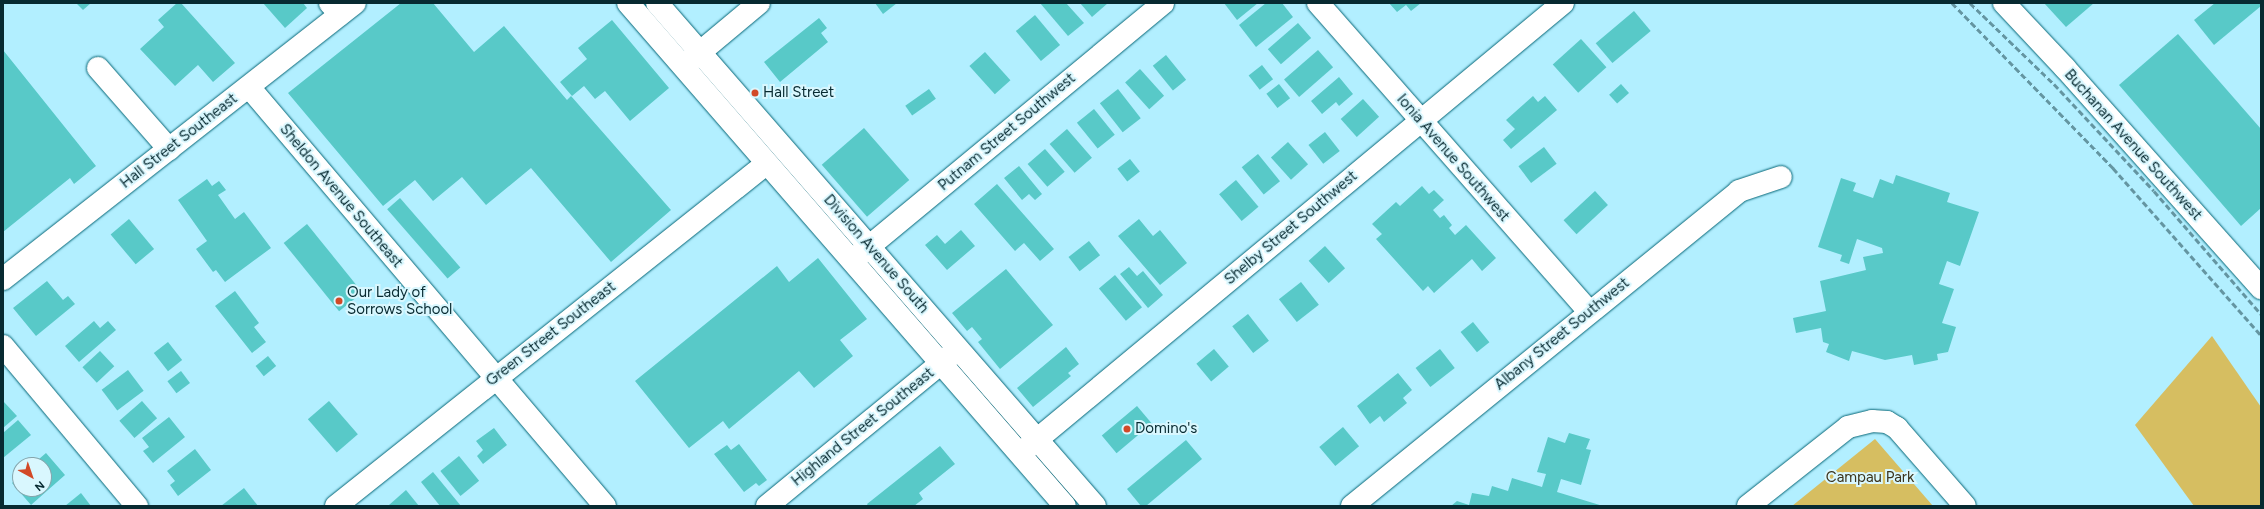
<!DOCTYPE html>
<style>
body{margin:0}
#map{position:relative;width:2264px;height:509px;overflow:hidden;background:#b2efff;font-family:Figtree,sans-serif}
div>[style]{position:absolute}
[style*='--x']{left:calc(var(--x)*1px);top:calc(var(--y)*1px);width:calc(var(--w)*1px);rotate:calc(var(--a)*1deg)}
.green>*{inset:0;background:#d6be61}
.building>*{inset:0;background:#58c9c8;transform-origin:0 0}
.roads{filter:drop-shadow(0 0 1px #066677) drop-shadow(0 0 1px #066677)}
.minor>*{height:22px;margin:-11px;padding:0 11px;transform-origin:11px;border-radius:11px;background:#fff}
.major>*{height:22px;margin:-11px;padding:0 11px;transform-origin:11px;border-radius:11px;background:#fff}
.rail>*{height:3px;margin-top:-1.5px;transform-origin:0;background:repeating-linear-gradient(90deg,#6495a1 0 6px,transparent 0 9px)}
.dots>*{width:11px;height:11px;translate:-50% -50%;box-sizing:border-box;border:2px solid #d9f7fe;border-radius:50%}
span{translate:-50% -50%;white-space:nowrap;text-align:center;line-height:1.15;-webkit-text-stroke:4px #d9f7fe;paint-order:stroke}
.poi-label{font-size:15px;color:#072a31}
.left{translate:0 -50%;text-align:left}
.street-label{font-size:15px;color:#072a31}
.park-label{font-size:15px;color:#3b341c}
.frame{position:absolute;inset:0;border:4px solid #072a31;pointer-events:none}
.north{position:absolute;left:12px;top:457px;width:40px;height:40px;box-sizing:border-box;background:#d9f7fe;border:1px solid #85a5ac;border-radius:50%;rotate:140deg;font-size:11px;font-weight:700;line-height:16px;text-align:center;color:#072a31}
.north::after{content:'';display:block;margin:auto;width:14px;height:18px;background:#d24927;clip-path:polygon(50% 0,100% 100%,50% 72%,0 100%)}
</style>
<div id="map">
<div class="green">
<div style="clip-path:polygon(2212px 336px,2261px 407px,2261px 506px,2194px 506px,2135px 425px)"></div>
<div style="clip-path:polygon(1875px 439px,1933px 506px,1792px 506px)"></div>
</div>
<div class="building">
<div style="clip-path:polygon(76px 3px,91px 3px,83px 10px)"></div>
<div style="clip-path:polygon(177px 3px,181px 3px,235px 63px,213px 82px,198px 65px,175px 86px,140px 49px,164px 27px,158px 20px)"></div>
<div style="clip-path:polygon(263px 3px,303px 3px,307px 8px,285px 28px)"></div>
<div style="clip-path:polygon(401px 3px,433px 3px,474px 52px,504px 26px,567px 100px,571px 96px,671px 210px,611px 262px,531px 168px,486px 205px,462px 177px,433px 201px,415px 180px,383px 206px,288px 93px)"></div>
<div style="clip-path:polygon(875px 3px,897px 3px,883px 14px)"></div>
<div style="clip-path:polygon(1040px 3px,1066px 3px,1084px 23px,1068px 36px)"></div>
<div style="clip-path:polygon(1080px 3px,1108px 3px,1092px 17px)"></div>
<div style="clip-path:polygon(1224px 3px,1258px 3px,1237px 20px)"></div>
<div style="clip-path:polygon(1266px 3px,1282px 3px,1293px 17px,1256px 47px,1239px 25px)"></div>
<div style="clip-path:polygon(1389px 3px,1421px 3px,1411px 11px,1406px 5px,1397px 12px)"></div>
<div style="clip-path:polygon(2044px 3px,2094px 3px,2066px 27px)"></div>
<div style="clip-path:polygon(2215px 3px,2261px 3px,2261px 6px,2214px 45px,2194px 20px)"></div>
<div style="left:1634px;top:11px;width:26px;height:50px;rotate:50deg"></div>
<div style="left:1035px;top:15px;width:39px;height:25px;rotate:50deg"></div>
<div style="clip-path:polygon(819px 18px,827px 28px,821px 33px,828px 42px,780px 82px,764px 62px)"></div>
<div style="clip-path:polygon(612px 20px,669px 88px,630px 121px,605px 91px,595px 99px,584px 86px,572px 96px,560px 82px,587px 59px,578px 48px)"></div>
<div style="left:1298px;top:23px;width:20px;height:40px;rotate:49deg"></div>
<div style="clip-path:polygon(2178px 34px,2261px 129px,2261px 208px,2241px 226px,2119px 85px)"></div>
<div style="left:1581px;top:39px;width:38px;height:38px;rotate:48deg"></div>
<div style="clip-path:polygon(3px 50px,96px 166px,74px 184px,70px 178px,3px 232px)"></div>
<div style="left:1318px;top:50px;width:23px;height:45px;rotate:49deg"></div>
<div style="left:985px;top:52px;width:38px;height:21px;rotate:48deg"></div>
<div style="left:1166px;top:55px;width:32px;height:17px;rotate:51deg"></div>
<div style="left:1262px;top:65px;width:18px;height:17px;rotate:52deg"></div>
<div style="left:1140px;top:69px;width:36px;height:20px;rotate:48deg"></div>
<div style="clip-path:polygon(1339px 77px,1353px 94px,1339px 106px,1336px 102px,1322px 114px,1311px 101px)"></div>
<div style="left:1279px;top:84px;width:18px;height:16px;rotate:52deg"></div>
<div style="left:1621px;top:84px;width:12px;height:16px;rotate:48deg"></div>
<div style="left:929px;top:89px;width:12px;height:29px;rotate:55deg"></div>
<div style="left:1118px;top:89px;width:37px;height:23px;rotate:52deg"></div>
<div style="clip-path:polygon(1533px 96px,1538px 102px,1545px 96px,1557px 110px,1511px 149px,1503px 140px,1515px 129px,1506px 120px)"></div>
<div style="left:1363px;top:99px;width:24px;height:30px;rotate:48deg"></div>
<div style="left:1094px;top:109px;width:33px;height:22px;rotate:51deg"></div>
<div style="left:864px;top:128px;width:69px;height:56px;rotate:49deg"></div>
<div style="left:1067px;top:129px;width:38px;height:23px;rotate:49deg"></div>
<div style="left:1325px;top:132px;width:24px;height:21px;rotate:52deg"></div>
<div style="left:1288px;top:142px;width:30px;height:23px;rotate:48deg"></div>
<div style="left:1544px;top:147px;width:21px;height:32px;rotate:53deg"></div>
<div style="left:1045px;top:149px;width:30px;height:23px;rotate:49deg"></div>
<div style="left:1258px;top:154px;width:35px;height:21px;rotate:51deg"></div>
<div style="left:1130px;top:159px;width:16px;height:16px;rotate:52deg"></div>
<div style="clip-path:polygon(1019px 166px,1042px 194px,1035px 200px,1029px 194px,1022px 200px,1004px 178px)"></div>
<div style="clip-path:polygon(1896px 175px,1950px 193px,1947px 202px,1979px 212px,1960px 266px,1947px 261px,1939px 284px,1954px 289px,1942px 323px,1956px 327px,1948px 352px,1937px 354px,1938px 360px,1914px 365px,1912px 355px,1885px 360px,1852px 351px,1849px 361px,1826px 352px,1829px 344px,1823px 342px,1821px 328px,1796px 333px,1793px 318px,1826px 311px,1820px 281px,1866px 270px,1863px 257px,1883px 253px,1882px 248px,1857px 239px,1849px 264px,1840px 261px,1842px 255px,1818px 247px,1841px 178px,1856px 183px,1853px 191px,1873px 198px,1880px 179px,1893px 184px)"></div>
<div style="clip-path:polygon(207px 179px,212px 186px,219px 181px,226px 190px,218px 195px,235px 219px,244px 212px,271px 248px,225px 282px,216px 270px,213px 272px,196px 249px,207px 241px,178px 200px)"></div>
<div style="left:1236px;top:180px;width:35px;height:22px;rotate:50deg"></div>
<div style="clip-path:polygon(997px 184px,1054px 249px,1040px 261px,1024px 243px,1015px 251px,974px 204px)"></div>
<div style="clip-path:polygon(1422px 186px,1429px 194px,1434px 190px,1444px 200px,1433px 210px,1440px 218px,1444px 215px,1452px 225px,1449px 228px,1455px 235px,1466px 225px,1496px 258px,1482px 271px,1472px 259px,1434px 293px,1428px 286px,1423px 291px,1376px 239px,1382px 234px,1372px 224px,1396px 202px,1400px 206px)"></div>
<div style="left:1595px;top:191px;width:19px;height:43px;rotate:47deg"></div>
<div style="left:400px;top:198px;width:92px;height:17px;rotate:49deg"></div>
<div style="left:129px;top:219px;width:39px;height:24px;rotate:50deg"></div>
<div style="clip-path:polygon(1139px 219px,1153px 236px,1160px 230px,1187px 263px,1160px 285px,1118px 236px)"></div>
<div style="left:307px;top:224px;width:88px;height:30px;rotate:51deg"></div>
<div style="clip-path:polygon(961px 230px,975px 246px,947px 270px,925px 245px,937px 235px,945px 244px)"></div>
<div style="left:1089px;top:241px;width:18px;height:26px;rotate:52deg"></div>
<div style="left:1325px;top:246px;width:30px;height:22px;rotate:48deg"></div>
<div style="clip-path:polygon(818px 258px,867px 319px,840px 340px,853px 356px,814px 388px,799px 371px,729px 429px,723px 421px,689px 448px,635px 381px,777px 266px,789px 282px)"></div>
<div style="clip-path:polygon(1129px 267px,1137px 276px,1143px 271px,1163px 295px,1148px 308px,1120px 274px)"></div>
<div style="clip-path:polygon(1006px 269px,1053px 325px,1000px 369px,978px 342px,982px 339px,972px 327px,967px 331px,952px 313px)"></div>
<div style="left:1115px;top:275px;width:42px;height:21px;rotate:50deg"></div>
<div style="clip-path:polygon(47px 281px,63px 300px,68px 296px,75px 304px,36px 336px,13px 308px)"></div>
<div style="left:1301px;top:282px;width:29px;height:28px;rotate:52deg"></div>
<div style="clip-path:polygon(235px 291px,259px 323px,254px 327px,266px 342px,252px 353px,215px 306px)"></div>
<div style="left:1248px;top:314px;width:34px;height:20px;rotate:52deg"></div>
<div style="clip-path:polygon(94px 321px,100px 328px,108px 321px,116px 330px,79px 362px,65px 346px)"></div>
<div style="left:1473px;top:322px;width:26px;height:16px;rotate:51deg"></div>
<div style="left:168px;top:342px;width:23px;height:18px;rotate:52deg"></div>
<div style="clip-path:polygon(1066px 347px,1079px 364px,1068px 373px,1071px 376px,1033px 407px,1017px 388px)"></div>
<div style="left:1214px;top:349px;width:23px;height:23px;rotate:50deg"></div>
<div style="left:1440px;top:349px;width:24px;height:31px;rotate:52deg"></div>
<div style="left:100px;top:351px;width:21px;height:24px;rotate:47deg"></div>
<div style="left:268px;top:356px;width:13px;height:16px;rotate:51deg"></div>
<div style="left:128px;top:370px;width:26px;height:33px;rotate:53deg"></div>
<div style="left:181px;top:371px;width:15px;height:17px;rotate:53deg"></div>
<div style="clip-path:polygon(1398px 373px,1412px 390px,1403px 398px,1407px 403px,1384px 422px,1380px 416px,1370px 424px,1357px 406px)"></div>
<div style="clip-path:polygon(3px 401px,17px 416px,3px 428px)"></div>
<div style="left:142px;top:401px;width:23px;height:30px;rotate:49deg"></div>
<div style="left:329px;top:401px;width:44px;height:28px;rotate:49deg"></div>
<div style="left:1137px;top:406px;width:23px;height:46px;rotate:50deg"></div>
<div style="clip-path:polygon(169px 417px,185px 437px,153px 463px,143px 451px,149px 447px,142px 438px)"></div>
<div style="clip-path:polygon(18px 420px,31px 435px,3px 458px,3px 433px)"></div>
<div style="left:1343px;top:427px;width:25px;height:31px;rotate:50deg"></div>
<div style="clip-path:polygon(494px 428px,507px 445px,483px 464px,477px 456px,483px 450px,476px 441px)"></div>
<div style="clip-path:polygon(1569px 433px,1590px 439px,1586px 449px,1591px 450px,1581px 485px,1561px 479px,1557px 492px,1603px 506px,1451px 506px,1457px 501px,1469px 505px,1472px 493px,1489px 496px,1492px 486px,1508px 491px,1512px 478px,1542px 487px,1546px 474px,1537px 472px,1548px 437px,1565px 443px)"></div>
<div style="clip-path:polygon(1186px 440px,1202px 459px,1146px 506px,1141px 506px,1127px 489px)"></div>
<div style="clip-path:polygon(739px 444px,767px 480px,759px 486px,756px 483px,744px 492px,714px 454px,727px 445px,731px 450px)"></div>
<div style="clip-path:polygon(940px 446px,955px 464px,919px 493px,923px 499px,914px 506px,868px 506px,867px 504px)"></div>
<div style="clip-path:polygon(195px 449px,211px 470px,178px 496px,170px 485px,175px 481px,167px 471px)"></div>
<div style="clip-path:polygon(46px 453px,65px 475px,31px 505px,12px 483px,20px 476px,20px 489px,44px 489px,44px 465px,32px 465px)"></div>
<div style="left:459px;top:456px;width:32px;height:24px;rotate:51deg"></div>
<div style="clip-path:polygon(433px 472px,461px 506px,440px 506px,421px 482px)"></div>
<div style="clip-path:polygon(244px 488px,258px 506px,221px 506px)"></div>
<div style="clip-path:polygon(406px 490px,419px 506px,390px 506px,389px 505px)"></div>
<div style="clip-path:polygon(81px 493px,91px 506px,65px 506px)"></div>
</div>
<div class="roads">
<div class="minor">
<div style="--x:330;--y:3;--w:15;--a:48"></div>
<div style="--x:1318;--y:3;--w:410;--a:48.7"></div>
<div style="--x:2004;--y:3;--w:89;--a:46.8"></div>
<div style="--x:2065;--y:68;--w:295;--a:48.3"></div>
<div style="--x:686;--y:64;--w:95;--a:-39.9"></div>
<div style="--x:98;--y:68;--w:108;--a:48.8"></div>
<div style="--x:249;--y:87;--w:550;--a:49.65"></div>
<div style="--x:854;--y:259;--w:401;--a:-39.6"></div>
<div style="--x:3;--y:346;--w:209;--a:50.1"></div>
<div style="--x:1022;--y:452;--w:703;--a:-39.69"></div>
<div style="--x:336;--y:506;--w:549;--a:-38.5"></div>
<div style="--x:767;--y:506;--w:244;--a:-39.4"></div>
<div style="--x:1352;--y:506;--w:499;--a:-39.1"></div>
<div style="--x:1739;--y:191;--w:44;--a:-18.4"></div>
<div style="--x:1748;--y:506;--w:127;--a:-38.3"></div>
<div style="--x:1848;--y:427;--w:25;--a:-14"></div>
<div style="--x:1872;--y:421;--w:15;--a:4"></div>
<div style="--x:1887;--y:422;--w:12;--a:31"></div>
<div style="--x:1897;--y:428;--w:103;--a:48.9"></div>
</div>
<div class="major">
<div style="--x:628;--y:3;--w:666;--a:49.02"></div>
<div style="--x:657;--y:3;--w:667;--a:48.95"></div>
<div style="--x:3;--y:279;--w:447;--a:-38.1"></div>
</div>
</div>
<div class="rail">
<div style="--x:1952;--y:3;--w:231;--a:45.7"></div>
<div style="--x:2113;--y:168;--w:223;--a:48.5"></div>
<div style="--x:1970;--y:3;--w:117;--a:44"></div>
<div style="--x:2054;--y:84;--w:146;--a:46.9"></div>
<div style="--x:2154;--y:191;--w:163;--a:49"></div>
</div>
<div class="dots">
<div style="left:755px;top:93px;background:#d24927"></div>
<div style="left:339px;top:301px;background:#d24927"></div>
<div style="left:1127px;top:429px;background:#d24927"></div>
</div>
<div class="poi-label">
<span class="left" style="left:763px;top:93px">Hall Street</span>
<span class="left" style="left:347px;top:301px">Our Lady of<br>Sorrows School</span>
<span class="left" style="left:1135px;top:429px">Domino's</span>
</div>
<div class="street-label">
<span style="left:1007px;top:132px;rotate:-40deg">Putnam Street Southwest</span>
<span style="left:179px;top:141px;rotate:-38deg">Hall Street Southeast</span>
<span style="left:2133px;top:145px;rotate:48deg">Buchanan Avenue Southwest</span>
<span style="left:1453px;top:158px;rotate:49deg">Ionia Avenue Southwest</span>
<span style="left:341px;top:196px;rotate:50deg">Sheldon Avenue Southeast</span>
<span style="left:1291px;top:228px;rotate:-40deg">Shelby Street Southwest</span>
<span style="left:876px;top:254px;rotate:49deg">Division Avenue South</span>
<span style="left:551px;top:334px;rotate:-38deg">Green Street Southeast</span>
<span style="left:1562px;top:334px;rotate:-39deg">Albany Street Southwest</span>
<span style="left:863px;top:427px;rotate:-39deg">Highland Street Southeast</span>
</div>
<div class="park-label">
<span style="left:1870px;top:478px">Campau Park</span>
</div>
<div class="frame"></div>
<div class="north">N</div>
</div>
